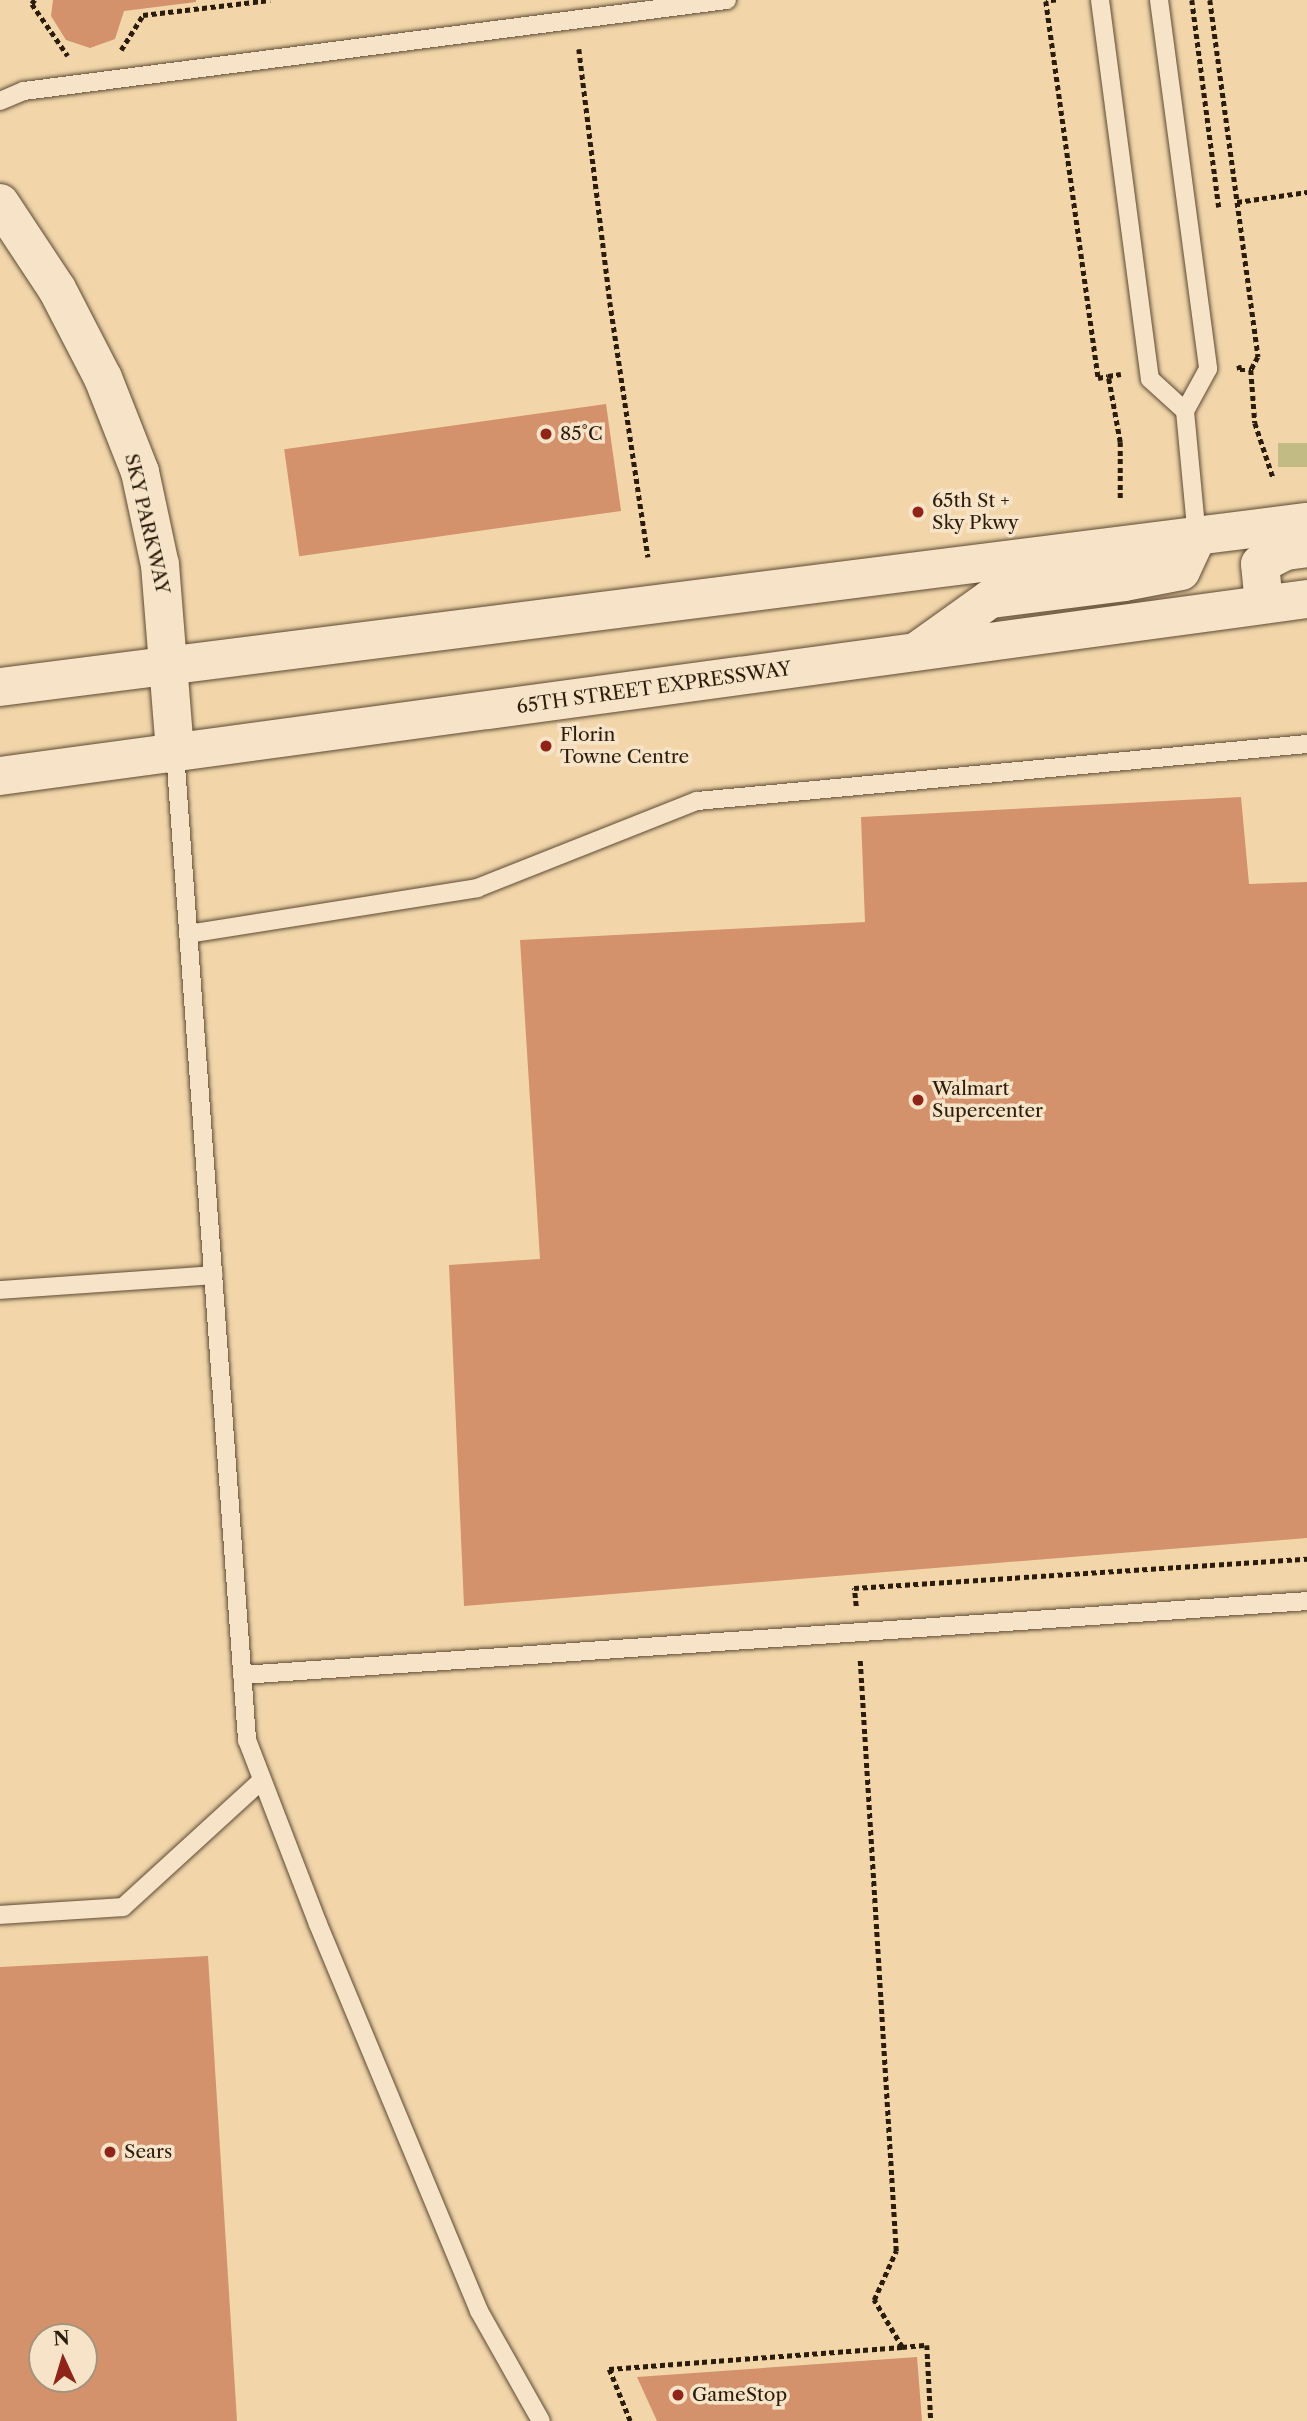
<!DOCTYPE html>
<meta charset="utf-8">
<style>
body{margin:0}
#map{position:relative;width:1307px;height:2421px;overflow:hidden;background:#f2d6aa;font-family:"Libre Caslon Text",serif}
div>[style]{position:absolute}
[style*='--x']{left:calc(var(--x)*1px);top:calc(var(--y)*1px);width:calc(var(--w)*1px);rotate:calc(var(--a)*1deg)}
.green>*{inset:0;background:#c2bc84;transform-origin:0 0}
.building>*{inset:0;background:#d3916c;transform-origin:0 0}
.path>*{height:4.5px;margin-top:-2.25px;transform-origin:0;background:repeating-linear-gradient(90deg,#2b1c0c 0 5px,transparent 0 8.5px)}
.roads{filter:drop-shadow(0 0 2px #5d4a34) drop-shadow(0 0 2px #5d4a34)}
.lane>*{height:18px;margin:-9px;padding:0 9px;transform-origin:9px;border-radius:9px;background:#f7e4c8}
.secondary>*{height:38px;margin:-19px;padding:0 19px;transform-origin:19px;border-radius:19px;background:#f7e4c8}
.dots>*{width:19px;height:19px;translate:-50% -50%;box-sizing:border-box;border:4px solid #f7e4c8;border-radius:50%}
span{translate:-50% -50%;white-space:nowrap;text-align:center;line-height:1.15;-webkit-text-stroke:7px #f7e4c8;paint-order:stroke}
.poi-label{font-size:19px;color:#2b1c0c}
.left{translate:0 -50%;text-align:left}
.street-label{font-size:19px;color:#2b1c0c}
.north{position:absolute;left:28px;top:2323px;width:70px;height:70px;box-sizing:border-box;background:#f7e4c8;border:2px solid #a5947d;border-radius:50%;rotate:356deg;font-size:19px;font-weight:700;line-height:28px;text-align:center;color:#2b1c0c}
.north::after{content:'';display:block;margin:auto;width:24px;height:32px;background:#8f2418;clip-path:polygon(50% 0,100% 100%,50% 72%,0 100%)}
</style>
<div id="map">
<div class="green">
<div style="left:1307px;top:443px;width:24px;height:29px;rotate:90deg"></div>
</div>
<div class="building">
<div style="clip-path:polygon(53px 0,196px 0,196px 2px,124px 11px,115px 39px,90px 48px,66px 40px,51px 16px)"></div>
<div style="left:606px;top:404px;width:108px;height:325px;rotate:82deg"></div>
<div style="clip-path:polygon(1241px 797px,1249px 884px,1307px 882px,1307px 1538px,464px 1606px,449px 1265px,540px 1259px,520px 940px,865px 922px,861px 817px)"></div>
<div style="clip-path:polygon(evenodd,208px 1956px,237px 2421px,0 2421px,0 1967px,208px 1956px,42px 2337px,84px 2337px,84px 2379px,42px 2379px,42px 2337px)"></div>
<div style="clip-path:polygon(917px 2357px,922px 2421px,657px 2421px,637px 2377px)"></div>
</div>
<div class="path">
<div style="--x:35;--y:0;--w:5;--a:127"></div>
<div style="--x:32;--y:4;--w:63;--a:55.3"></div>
<div style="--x:1056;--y:0;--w:10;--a:174"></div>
<div style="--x:1046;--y:1;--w:381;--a:82.1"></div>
<div style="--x:1098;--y:378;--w:10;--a:-11"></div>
<div style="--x:1192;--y:0;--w:209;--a:82.6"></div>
<div style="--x:1210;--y:0;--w:360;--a:82.3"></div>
<div style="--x:1258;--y:357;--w:15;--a:118"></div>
<div style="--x:1251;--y:370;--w:53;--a:85.7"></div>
<div style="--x:1255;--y:423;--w:57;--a:71.6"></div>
<div style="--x:579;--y:49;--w:255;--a:83"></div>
<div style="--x:610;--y:302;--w:258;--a:81.5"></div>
<div style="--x:121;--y:50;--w:41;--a:-57.8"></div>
<div style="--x:143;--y:15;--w:128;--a:-6.7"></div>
<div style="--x:1237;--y:202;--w:71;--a:-8.1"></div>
<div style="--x:1239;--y:365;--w:5;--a:79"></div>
<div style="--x:1240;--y:370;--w:11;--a:0"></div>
<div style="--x:1120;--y:498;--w:56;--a:-90"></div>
<div style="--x:1120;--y:442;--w:67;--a:-100.3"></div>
<div style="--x:1108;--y:376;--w:13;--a:-9"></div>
<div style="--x:856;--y:1606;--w:18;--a:-96"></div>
<div style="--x:854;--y:1588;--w:454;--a:-3.7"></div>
<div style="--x:902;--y:2347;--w:25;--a:-5"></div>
<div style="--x:927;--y:2345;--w:76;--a:87"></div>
<div style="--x:630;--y:2421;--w:56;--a:-112"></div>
<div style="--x:609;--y:2369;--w:294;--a:-4.3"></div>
<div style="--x:902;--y:2347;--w:55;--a:-120.8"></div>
<div style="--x:874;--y:2300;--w:54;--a:-65.8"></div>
<div style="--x:896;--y:2251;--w:592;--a:-93.49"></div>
</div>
<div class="roads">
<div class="lane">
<div style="--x:1100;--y:0;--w:382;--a:82.5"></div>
<div style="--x:1150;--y:379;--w:47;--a:42.4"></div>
<div style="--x:1159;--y:0;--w:372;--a:82.4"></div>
<div style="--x:1208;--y:369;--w:48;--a:118.7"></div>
<div style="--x:1185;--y:411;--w:127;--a:84.6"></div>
<div style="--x:0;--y:101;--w:26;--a:-23"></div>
<div style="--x:24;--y:91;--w:709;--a:-7.38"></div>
<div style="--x:175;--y:752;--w:991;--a:85.83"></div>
<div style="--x:247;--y:1740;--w:197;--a:68.9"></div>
<div style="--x:318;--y:1924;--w:419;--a:67.4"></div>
<div style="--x:479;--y:2311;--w:126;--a:60.6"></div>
<div style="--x:188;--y:934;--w:293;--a:-9"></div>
<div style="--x:477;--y:888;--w:237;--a:-21.6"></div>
<div style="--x:697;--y:801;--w:613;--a:-5.34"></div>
<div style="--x:0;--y:1290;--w:214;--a:-4"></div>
<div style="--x:242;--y:1675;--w:1068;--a:-3.97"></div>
<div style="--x:0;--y:1915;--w:123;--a:-3.7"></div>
<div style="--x:123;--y:1907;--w:188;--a:-42.4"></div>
</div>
<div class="secondary">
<div style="--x:0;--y:203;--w:103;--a:56.5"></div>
<div style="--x:57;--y:289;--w:100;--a:62.7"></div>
<div style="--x:103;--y:378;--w:101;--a:68.5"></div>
<div style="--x:140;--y:472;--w:95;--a:77.9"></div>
<div style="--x:160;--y:565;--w:188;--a:85.4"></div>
<div style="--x:1264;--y:604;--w:40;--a:-95.7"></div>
<div style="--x:1260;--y:564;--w:29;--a:-27"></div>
<div style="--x:1286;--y:551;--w:21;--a:-8"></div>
<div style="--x:920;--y:649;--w:86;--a:-35.5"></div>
<div style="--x:990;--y:599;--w:135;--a:-7.2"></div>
<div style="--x:1124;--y:582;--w:58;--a:-10.9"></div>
<div style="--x:1181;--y:571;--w:38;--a:-65"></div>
<div style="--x:0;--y:687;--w:1317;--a:-7.2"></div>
<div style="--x:0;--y:776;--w:1319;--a:-7.71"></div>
</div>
</div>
<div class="dots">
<div style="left:546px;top:434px;background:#8f2418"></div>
<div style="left:918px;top:512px;background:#8f2418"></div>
<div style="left:546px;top:746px;background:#8f2418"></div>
<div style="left:918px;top:1100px;background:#8f2418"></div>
<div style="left:110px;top:2152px;background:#8f2418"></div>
<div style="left:678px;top:2395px;background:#8f2418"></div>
</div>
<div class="poi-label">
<span class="left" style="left:560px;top:434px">85°C</span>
<span class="left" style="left:932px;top:512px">65th St +<br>Sky Pkwy</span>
<span class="left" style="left:560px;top:746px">Florin<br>Towne Centre</span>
<span class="left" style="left:932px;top:1100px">Walmart<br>Supercenter</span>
<span class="left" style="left:124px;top:2152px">Sears</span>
<span class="left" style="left:692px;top:2395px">GameStop</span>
</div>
<div class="street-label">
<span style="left:147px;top:524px;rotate:77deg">SKY PARKWAY</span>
<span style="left:654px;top:688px;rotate:-8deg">65TH STREET EXPRESSWAY</span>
</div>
<div class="north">N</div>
</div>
